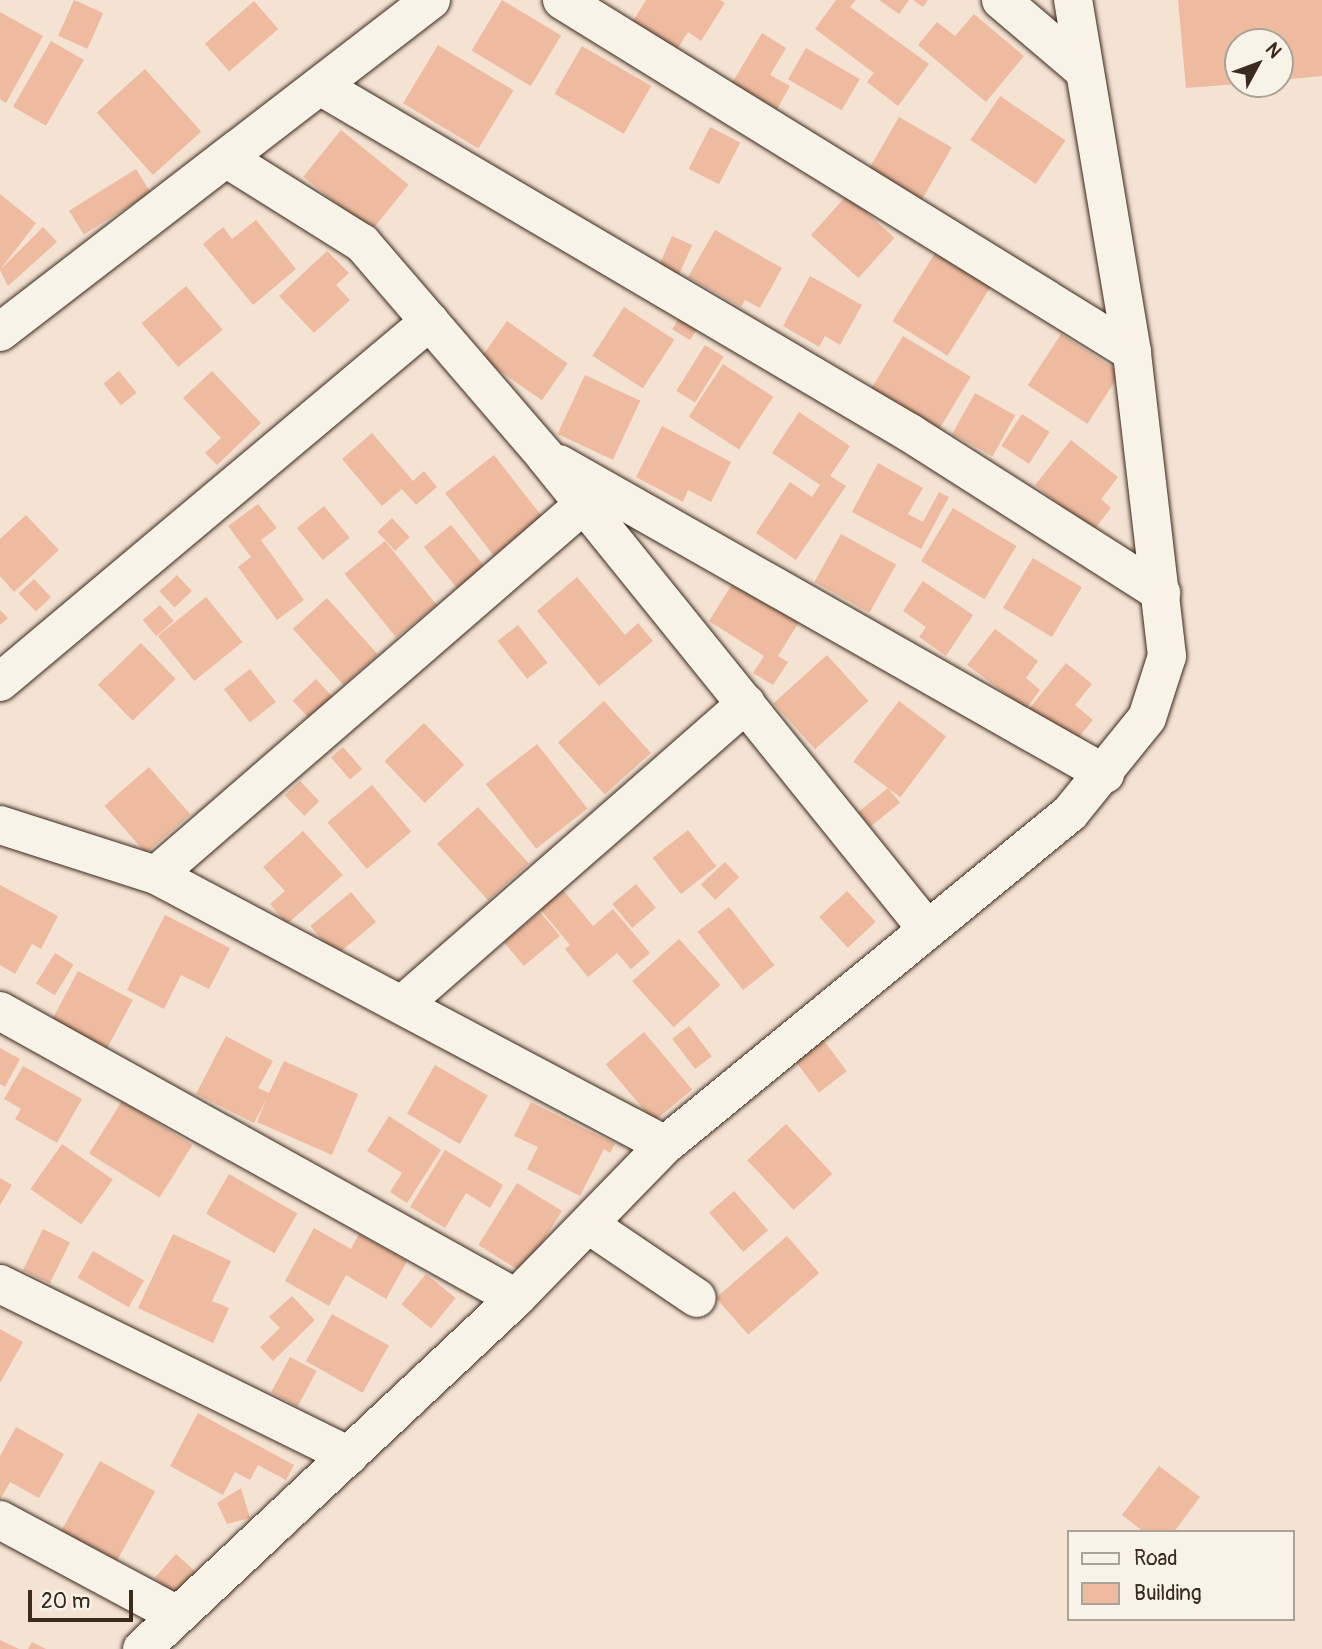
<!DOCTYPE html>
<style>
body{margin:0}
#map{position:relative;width:1322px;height:1649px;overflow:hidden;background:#f4e2d2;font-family:Pangolin,sans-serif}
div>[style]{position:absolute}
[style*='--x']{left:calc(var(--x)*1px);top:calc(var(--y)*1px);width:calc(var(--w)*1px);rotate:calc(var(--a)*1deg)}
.building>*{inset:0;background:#eebba0;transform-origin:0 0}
.roads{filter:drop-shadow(0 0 2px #3b2a1e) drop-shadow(0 0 2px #3b2a1e)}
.minor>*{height:38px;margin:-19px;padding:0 19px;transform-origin:19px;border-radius:19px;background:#f7f3e8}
.tertiary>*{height:38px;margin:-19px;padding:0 19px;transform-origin:19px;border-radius:19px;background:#f7f3e8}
span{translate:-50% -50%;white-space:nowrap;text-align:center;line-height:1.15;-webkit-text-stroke:6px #f7f3e8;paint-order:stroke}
.legend{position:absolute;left:1067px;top:1530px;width:228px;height:91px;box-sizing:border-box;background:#f7f3e8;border:2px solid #aca397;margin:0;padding:9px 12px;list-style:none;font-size:21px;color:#3b2a1e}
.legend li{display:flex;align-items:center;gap:14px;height:35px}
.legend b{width:35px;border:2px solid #aca397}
.north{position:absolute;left:1224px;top:28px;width:70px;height:70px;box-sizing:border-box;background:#f7f3e8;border:2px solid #aca397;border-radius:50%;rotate:49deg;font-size:19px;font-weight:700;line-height:28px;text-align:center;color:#3b2a1e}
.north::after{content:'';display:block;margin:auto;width:24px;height:32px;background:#3b2a1e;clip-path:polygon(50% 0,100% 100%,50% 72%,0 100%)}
.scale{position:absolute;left:28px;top:1590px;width:105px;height:32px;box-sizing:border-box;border:4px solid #3b2a1e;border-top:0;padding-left:9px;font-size:21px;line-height:24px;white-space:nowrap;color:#3b2a1e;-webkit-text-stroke:5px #f7f3e8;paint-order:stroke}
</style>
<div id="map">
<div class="building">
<div style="left:74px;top:0;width:32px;height:39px;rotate:24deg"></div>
<div style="left:502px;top:0;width:69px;height:59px;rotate:31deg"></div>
<div style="clip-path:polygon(646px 0,720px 0,725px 3px,701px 41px,688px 32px,671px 59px,627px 31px)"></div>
<div style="clip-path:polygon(836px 0,856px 0,850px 7px,929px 64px,898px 106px,867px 82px,874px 73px,815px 29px)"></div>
<div style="clip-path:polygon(879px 0,909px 0,899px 14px)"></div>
<div style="clip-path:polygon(913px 0,928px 0,923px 7px)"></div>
<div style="clip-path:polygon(1178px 0,1322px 0,1322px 76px,1280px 80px,1280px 42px,1238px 42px,1238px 84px,1186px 88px)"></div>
<div style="left:254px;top:1px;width:37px;height:65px;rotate:49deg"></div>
<div style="clip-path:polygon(0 12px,43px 36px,6px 103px,0 99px)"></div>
<div style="clip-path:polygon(974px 14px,1024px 56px,986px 102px,918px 45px,937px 22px,955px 36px)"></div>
<div style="clip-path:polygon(762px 33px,786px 48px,770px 75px,790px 86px,777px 109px,732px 83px)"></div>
<div style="left:51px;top:41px;width:38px;height:76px;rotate:30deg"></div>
<div style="left:438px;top:45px;width:88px;height:68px;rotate:31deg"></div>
<div style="left:582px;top:46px;width:80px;height:55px;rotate:30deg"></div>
<div style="left:806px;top:48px;width:62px;height:36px;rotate:30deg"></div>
<div style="left:145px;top:69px;width:84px;height:65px;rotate:48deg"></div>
<div style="left:1000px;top:96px;width:79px;height:53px;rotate:34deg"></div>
<div style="left:899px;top:117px;width:61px;height:64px;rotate:30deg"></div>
<div style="left:710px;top:127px;width:34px;height:47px;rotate:27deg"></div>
<div style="left:341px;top:130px;width:87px;height:60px;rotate:39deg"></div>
<div style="left:136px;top:169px;width:28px;height:79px;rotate:58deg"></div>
<div style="clip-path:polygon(0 194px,36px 223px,0 270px)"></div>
<div style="left:847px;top:195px;width:64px;height:54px;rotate:42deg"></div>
<div style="clip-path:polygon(256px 220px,296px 269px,253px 305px,203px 244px,223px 227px,232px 239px)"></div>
<div style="clip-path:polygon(43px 227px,57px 242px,8px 286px,0 270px)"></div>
<div style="clip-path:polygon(715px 230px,782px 268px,760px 308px,745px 300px,741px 307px,688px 277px)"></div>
<div style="left:672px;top:236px;width:22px;height:38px;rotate:24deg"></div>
<div style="left:937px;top:250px;width:65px;height:84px;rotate:32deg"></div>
<div style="clip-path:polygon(327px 251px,349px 273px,336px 285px,350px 300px,314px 333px,279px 296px)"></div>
<div style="clip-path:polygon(810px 276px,862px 305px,840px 345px,825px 336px,819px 347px,783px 326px)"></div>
<div style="left:186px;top:286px;width:57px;height:58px;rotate:50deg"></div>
<div style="left:624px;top:307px;width:60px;height:58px;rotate:33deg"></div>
<div style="left:682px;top:313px;width:21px;height:19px;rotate:31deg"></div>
<div style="left:507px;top:321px;width:74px;height:45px;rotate:35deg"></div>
<div style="left:1061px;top:334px;width:71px;height:61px;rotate:33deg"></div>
<div style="left:903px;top:336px;width:79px;height:65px;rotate:31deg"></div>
<div style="left:705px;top:345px;width:22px;height:54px;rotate:32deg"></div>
<div style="left:723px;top:364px;width:60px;height:63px;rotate:33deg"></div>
<div style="left:119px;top:371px;width:28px;height:20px;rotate:51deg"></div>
<div style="clip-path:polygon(212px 371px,261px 423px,217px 465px,205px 453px,221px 438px,183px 398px)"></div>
<div style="left:585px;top:375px;width:61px;height:65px;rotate:25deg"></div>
<div style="left:975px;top:393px;width:46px;height:47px;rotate:29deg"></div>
<div style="clip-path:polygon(799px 412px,850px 446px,830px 476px,846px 486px,796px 560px,756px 533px,790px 482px,812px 497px,820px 485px,772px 453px)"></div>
<div style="left:1022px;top:414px;width:33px;height:38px;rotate:33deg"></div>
<div style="clip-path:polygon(662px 426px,731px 462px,711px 502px,688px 490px,683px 502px,636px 477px)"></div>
<div style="clip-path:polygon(372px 433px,413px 481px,424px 471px,437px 487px,416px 505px,402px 489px,382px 506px,342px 459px)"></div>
<div style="clip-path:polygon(1071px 440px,1118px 477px,1101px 499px,1111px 508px,1093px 531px,1035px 485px)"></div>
<div style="left:494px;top:455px;width:79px;height:62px;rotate:52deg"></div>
<div style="clip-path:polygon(878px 463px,923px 488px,908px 514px,923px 522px,939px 492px,949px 497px,921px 549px,852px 512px)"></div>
<div style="clip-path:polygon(258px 504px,277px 528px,261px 540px,304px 600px,277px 620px,238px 567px,251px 557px,228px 526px)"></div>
<div style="left:324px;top:506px;width:41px;height:35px;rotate:51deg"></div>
<div style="left:953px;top:508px;width:74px;height:62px;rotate:31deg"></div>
<div style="clip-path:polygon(26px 515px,59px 550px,14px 592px,0 576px,0 539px)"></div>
<div style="left:392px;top:518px;width:26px;height:20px;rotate:47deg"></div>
<div style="left:451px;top:525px;width:57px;height:35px;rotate:51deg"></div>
<div style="left:841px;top:534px;width:63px;height:55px;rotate:29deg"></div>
<div style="left:385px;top:541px;width:82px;height:52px;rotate:51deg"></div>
<div style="left:1033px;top:558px;width:57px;height:58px;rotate:31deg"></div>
<div style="left:177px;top:575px;width:22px;height:24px;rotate:47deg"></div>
<div style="clip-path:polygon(577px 577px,625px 635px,638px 623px,653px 641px,599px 686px,537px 611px)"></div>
<div style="left:34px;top:579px;width:25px;height:21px;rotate:47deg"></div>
<div style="clip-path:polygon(734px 581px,799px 622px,778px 656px,788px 662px,773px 685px,753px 673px,764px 656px,709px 621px)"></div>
<div style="clip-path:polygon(923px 581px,973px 615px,946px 656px,919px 637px,926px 627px,903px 611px)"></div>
<div style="left:206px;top:597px;width:58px;height:62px;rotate:51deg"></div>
<div style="left:327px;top:598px;width:76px;height:46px;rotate:48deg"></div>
<div style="left:160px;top:605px;width:21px;height:23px;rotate:49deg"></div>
<div style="clip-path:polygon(0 610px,8px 618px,0 625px)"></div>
<div style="left:518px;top:625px;width:48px;height:26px;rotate:52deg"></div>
<div style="clip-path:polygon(995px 629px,1038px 661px,1026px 678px,1040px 690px,1026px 709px,967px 665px)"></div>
<div style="left:141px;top:643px;width:50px;height:60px;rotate:46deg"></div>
<div style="left:827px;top:655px;width:62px;height:72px;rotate:48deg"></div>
<div style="clip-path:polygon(1066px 663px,1092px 684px,1075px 705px,1093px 720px,1073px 744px,1029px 709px)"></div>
<div style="left:250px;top:669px;width:42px;height:33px;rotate:52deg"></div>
<div style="left:316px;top:679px;width:26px;height:32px;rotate:47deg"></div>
<div style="left:604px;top:701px;width:70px;height:62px;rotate:48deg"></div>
<div style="left:899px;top:701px;width:59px;height:76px;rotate:37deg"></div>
<div style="left:424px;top:723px;width:58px;height:55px;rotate:46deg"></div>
<div style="left:537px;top:744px;width:82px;height:65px;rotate:52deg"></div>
<div style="left:343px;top:747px;width:29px;height:16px;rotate:49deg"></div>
<div style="left:149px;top:767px;width:63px;height:59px;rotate:49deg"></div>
<div style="left:300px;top:781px;width:28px;height:21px;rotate:46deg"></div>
<div style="left:372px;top:785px;width:61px;height:58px;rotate:50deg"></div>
<div style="left:888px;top:788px;width:19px;height:38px;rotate:51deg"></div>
<div style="left:478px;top:807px;width:76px;height:55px;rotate:48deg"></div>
<div style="left:688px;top:830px;width:46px;height:45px;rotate:52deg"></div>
<div style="clip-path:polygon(303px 831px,343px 875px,287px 924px,270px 904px,285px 891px,263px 867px)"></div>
<div style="left:725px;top:862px;width:21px;height:33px;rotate:47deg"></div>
<div style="left:636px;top:884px;width:31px;height:31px;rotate:50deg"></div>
<div style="clip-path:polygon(0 885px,58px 916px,41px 949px,32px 944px,15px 974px,0 965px)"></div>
<div style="clip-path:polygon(563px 890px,593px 926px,613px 909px,650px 953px,631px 969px,617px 953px,588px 977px,565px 949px,570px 945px,540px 909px)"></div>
<div style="left:847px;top:891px;width:42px;height:38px;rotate:47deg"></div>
<div style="left:351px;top:892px;width:39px;height:53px;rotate:50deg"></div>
<div style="left:729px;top:907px;width:74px;height:40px;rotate:52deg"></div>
<div style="left:540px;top:912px;width:31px;height:47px;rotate:50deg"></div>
<div style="clip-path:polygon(165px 915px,230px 948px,209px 989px,181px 975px,164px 1009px,127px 990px)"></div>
<div style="left:679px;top:939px;width:62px;height:63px;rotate:48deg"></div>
<div style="left:55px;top:953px;width:22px;height:36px;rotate:32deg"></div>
<div style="left:78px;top:971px;width:62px;height:60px;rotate:28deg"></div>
<div style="left:689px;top:1026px;width:38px;height:21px;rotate:53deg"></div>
<div style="left:644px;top:1032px;width:75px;height:50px;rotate:50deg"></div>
<div style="clip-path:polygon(226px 1036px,273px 1061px,258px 1088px,269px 1093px,284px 1061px,358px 1094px,332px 1155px,257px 1122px,267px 1098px,254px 1123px,196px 1094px)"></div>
<div style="left:824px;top:1041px;width:38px;height:35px;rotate:53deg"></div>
<div style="clip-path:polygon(0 1048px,20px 1059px,5px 1087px,0 1084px)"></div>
<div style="left:435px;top:1065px;width:61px;height:56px;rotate:30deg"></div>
<div style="clip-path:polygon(23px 1066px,82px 1099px,57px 1143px,15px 1119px,21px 1109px,4px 1099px)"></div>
<div style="left:122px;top:1101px;width:83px;height:62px;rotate:32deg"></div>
<div style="clip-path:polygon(531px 1102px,615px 1144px,610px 1153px,604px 1149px,580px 1196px,527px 1169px,538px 1147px,514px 1136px)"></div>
<div style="clip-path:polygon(389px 1116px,441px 1150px,407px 1203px,390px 1192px,402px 1173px,367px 1151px)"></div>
<div style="left:786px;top:1124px;width:68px;height:53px;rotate:47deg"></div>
<div style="left:62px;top:1144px;width:62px;height:55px;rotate:35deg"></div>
<div style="clip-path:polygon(445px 1150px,503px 1185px,490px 1208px,466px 1193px,445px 1228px,410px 1207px)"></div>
<div style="left:229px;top:1174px;width:79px;height:46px;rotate:30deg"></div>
<div style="clip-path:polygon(0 1178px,12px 1185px,0 1205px)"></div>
<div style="left:517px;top:1183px;width:53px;height:73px;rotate:32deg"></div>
<div style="left:734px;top:1191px;width:52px;height:33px;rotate:49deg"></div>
<div style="clip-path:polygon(314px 1228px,351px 1249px,359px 1234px,407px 1261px,386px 1299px,346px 1275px,329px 1306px,285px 1281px)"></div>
<div style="left:43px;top:1229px;width:30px;height:46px;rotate:26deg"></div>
<div style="clip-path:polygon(173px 1234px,231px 1261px,212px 1301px,229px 1308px,213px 1343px,138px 1308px)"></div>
<div style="left:787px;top:1236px;width:49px;height:94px;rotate:49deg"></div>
<div style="left:93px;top:1251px;width:59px;height:31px;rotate:30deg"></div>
<div style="left:426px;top:1274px;width:38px;height:39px;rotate:39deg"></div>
<div style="clip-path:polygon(292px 1296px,315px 1320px,273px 1361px,260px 1347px,280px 1328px,269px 1317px)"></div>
<div style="left:332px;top:1314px;width:65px;height:54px;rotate:29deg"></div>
<div style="clip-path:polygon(0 1329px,23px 1342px,0 1383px)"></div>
<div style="left:290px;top:1357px;width:30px;height:40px;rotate:28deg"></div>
<div style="clip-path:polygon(198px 1413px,294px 1465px,286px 1480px,258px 1465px,250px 1480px,235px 1472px,223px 1495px,170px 1466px)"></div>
<div style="clip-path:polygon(16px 1427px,64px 1454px,39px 1498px,10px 1482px,0 1500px,0 1456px)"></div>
<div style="left:100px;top:1461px;width:63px;height:83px;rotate:29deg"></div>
<div style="clip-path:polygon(1159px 1466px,1200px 1497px,1174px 1532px,1144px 1532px,1122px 1515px)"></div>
<div style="clip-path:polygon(241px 1488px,250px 1518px,227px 1524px,217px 1503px)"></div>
<div style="left:176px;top:1554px;width:27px;height:32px;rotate:42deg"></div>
<div style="clip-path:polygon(0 1640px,19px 1649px,0 1649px)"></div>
<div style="clip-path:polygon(32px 1642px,46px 1649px,28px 1649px)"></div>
</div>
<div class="roads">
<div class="minor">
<div style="--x:562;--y:0;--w:670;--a:31.7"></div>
<div style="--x:1001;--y:0;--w:106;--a:40.4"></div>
<div style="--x:322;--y:87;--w:682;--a:30.47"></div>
<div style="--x:910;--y:433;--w:298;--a:32.5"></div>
<div style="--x:229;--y:160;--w:157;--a:32"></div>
<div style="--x:362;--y:243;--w:281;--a:49.3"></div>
<div style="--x:545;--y:456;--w:608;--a:51.08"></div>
<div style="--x:559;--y:464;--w:628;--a:29.59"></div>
<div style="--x:0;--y:682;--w:561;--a:-40.01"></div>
<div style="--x:0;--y:825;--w:164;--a:17.8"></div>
<div style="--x:156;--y:875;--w:576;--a:27.94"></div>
<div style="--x:156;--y:875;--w:565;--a:-40.91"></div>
<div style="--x:403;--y:1004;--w:456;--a:-41.2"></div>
<div style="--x:0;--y:1011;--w:590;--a:29.08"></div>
<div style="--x:589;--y:1225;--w:130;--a:34.1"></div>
<div style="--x:0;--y:1284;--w:389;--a:26.2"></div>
<div style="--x:0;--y:1520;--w:199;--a:28.2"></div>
<div style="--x:142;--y:1649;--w:513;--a:-43.18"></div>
<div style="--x:516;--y:1298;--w:214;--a:-45.8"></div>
<div style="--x:665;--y:1145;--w:524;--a:-39.34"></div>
<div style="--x:1070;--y:813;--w:122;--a:-51"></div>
<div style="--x:1147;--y:718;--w:65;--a:-72.1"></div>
<div style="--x:1167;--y:656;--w:306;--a:-96.6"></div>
<div style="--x:1132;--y:352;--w:357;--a:-99.5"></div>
</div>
<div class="tertiary">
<div style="--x:0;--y:332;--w:544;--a:-37.61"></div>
</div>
</div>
<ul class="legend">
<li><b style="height:9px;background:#f7f3e8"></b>Road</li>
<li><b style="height:19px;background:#eebba0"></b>Building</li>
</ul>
<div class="north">N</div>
<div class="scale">20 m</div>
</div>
